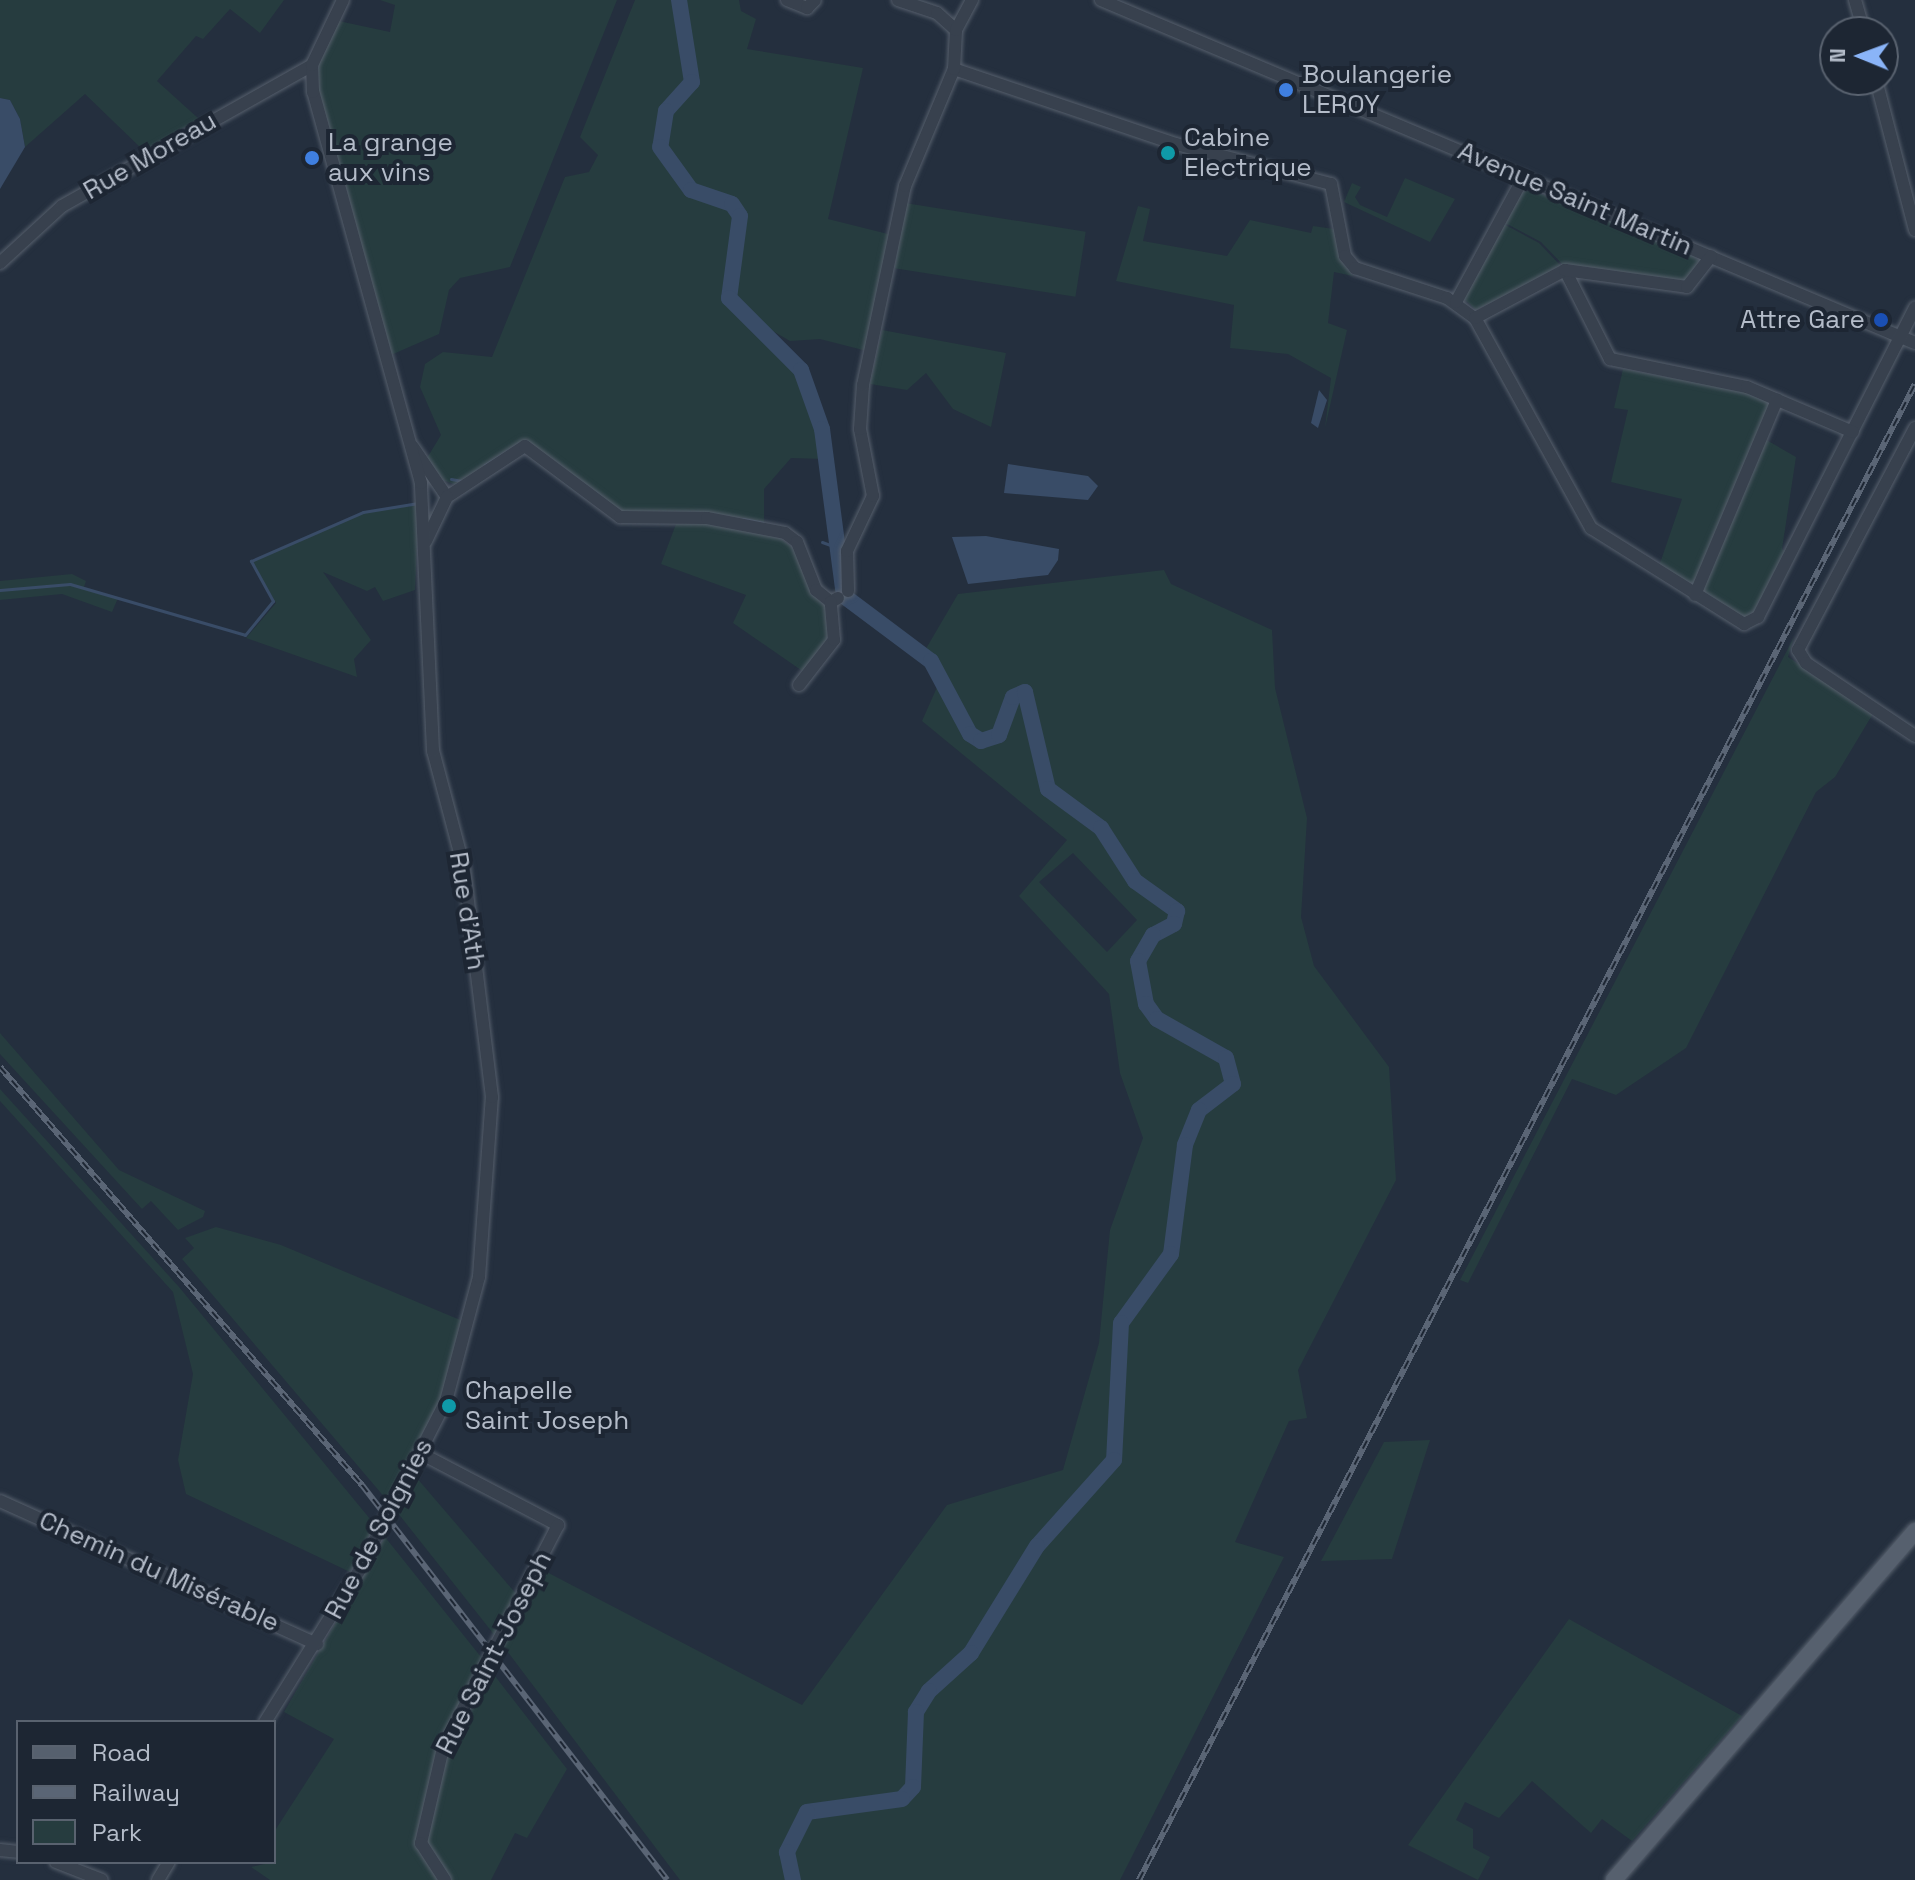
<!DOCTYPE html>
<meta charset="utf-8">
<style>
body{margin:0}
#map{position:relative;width:1915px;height:1880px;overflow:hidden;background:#242f3e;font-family:"Space Grotesk",sans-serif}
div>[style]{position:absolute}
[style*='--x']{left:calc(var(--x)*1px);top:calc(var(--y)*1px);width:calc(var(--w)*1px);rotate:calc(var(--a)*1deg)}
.green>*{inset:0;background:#263c3f;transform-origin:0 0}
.water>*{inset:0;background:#394c67}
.stream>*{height:3px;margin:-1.5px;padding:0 1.5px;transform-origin:1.5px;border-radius:1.5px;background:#394c67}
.river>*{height:16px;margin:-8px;padding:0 8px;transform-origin:8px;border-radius:8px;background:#394c67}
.roads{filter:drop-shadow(0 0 2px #565f6c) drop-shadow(0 0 2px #565f6c)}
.minor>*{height:12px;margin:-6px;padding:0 6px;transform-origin:6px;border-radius:6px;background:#38414e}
.major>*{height:16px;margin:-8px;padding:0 8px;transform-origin:8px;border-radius:8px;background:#56606e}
.rail>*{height:6px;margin-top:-3px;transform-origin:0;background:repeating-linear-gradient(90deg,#1d2633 0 9px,#5a6575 0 18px);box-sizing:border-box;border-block:2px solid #5a6575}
.dots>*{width:22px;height:22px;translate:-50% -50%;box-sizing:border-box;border:4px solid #1d2633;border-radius:50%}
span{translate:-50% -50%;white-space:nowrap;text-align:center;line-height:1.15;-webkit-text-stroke:8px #1d2633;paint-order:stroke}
.poi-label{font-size:26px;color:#b4bcc9}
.left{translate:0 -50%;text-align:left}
.right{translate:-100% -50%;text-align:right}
.street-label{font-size:26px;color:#b4bcc9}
.legend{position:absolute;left:16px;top:1720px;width:260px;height:144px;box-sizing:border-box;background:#1d2633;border:2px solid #59626f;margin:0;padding:10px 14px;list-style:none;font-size:24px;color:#b4bcc9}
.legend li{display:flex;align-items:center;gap:16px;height:40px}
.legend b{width:40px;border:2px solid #59626f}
.north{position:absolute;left:1819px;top:16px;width:80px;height:80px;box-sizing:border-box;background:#1d2633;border:2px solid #59626f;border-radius:50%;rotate:271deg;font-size:22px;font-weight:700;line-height:32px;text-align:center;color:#b4bcc9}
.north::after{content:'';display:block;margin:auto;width:28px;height:36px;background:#8ab4f8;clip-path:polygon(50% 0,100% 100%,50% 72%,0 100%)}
</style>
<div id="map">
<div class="green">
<div style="clip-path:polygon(0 0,284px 0,260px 33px,230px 9px,203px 39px,196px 36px,157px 81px,199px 119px,144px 151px,85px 94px,25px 147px,20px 119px,10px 100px,0 98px)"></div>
<div style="clip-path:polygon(380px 0,617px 0,510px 267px,460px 278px,449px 290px,439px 334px,384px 358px,319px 114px,313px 61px,334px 20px,390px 32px,395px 5px)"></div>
<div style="clip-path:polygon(635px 0,739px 0,741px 11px,756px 19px,747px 49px,863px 68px,828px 219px,892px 235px,867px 351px,820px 339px,790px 341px,745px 315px,731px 296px,741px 253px,730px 270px,729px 298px,744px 318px,786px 347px,822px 429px,825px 459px,791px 458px,764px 489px,764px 528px,637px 520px,596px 497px,528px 442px,462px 487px,442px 480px,427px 458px,441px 435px,420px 387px,425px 364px,443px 352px,492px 357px,565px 177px,589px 172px,598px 155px,580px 137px)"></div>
<div style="clip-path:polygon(1405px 178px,1455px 199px,1430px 242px,1344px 202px,1352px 183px,1361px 187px,1355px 197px,1360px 205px,1387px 217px)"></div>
<div style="clip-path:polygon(1531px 190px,1691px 252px,1700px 263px,1684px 284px,1564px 266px,1541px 242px,1503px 222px,1519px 193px)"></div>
<div style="left:905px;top:203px;width:183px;height:66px;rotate:9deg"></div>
<div style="clip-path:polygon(1138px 206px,1150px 209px,1143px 241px,1227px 256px,1250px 220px,1311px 233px,1313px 226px,1334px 229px,1341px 261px,1353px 276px,1334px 272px,1328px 323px,1347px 330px,1325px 428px,1331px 378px,1288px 354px,1230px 348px,1234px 305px,1116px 281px)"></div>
<div style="clip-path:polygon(1502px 223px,1539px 243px,1562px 267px,1476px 310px,1464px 299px)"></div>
<div style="clip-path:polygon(882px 330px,1006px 353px,991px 427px,953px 409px,926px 373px,907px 390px,870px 384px)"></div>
<div style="clip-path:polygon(1623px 369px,1748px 392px,1775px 406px,1763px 438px,1796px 457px,1782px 549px,1791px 555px,1749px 624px,1657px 572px,1682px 499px,1611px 482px,1628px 410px,1614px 408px)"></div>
<div style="clip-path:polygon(419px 505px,415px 590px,383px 601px,375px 587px,367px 591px,323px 572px,371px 640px,354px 659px,357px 677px,246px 638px,276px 603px,252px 562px,363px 512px)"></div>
<div style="clip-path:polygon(703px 523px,777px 536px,795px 549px,810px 590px,830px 606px,835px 642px,811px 677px,733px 623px,746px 595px,661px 564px,676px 524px)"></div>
<div style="clip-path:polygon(evenodd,1164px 570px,1171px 584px,1272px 630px,1275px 688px,1307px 818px,1301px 917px,1314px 966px,1389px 1067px,1396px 1180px,1298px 1370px,1307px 1418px,1289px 1421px,1235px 1542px,1284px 1557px,1120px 1880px,680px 1880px,501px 1643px,539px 1568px,802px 1705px,947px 1505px,1063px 1470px,1099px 1343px,1110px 1230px,1143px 1138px,1120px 1073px,1109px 994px,1019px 896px,1067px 840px,922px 721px,938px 685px,924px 652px,958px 594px,1164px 570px,1073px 853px,1137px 920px,1107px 952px,1039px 882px,1073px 853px,1164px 570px,1115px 1345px,1114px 1460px,1037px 1546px,986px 1632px,971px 1653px,958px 1664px,1035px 1545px,1112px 1459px,1115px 1345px,1164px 570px,914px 1749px,913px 1787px,902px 1799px,796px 1820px,814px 1806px,902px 1797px,911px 1787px,914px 1749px)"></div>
<div style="clip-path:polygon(72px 574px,86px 581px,84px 587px,118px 598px,112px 612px,62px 594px,0 600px,0 581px)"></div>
<div style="clip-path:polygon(1794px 637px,1788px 657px,1874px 712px,1835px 777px,1816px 792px,1686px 1048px,1616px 1095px,1572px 1079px,1468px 1283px,1460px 1280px)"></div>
<div style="clip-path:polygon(0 1033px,119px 1170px,205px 1211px,203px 1217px,178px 1230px,151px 1201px,142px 1209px,0 1054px)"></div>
<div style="clip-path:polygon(0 1089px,179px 1287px,375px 1525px,350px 1572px,186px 1494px,178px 1460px,193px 1374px,173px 1292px,0 1101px)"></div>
<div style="clip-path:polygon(216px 1227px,281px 1245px,465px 1322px,441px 1401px,386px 1499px,182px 1259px,194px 1248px,185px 1238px)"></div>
<div style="clip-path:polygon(1430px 1440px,1392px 1559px,1321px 1561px,1384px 1442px)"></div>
<div style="clip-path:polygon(416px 1477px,518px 1596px,496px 1637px,397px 1512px)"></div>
<div style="clip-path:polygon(385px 1537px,485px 1662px,442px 1742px,418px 1831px,442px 1880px,270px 1880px,251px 1867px,274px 1862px,274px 1832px,334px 1739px,284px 1712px)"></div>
<div style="clip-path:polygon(1569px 1619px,1742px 1716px,1632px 1841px,1602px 1819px,1591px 1833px,1532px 1781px,1499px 1818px,1465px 1802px,1456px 1820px,1473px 1829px,1473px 1848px,1490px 1857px,1478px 1880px,1408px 1845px)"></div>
<div style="clip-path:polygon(488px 1667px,567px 1769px,527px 1838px,515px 1833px,491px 1880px,450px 1880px,427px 1852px,425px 1823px,443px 1755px)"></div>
</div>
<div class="water">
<div style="clip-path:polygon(0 98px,10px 100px,20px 119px,25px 147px,0 189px)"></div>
<div style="clip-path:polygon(1319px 390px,1327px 400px,1318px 428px,1311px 423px)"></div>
<div style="clip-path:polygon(1008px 464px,1088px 476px,1098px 486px,1088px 500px,1004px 493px)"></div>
<div style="clip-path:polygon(986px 536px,1059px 549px,1058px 560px,1048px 575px,968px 584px,952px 537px)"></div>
</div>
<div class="stream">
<div style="--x:485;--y:465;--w:40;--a:-32"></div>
<div style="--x:451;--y:479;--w:11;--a:10"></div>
<div style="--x:743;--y:519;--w:20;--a:11"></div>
<div style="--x:822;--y:542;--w:12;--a:20"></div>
<div style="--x:0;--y:590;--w:70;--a:-4.9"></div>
<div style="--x:70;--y:584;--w:182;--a:16.2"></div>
<div style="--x:245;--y:635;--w:44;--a:-50.5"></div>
<div style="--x:273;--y:601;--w:46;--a:-118.8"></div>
<div style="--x:251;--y:561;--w:122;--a:-23.6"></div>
<div style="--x:363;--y:512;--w:56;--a:-9.3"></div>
</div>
<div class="river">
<div style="--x:679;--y:0;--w:83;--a:81"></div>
<div style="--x:692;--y:82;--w:39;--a:132"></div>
<div style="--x:666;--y:111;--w:36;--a:99"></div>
<div style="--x:660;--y:147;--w:53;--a:54.2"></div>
<div style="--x:691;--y:190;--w:43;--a:18.9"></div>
<div style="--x:732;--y:204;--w:14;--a:56"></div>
<div style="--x:740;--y:216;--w:83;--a:97.6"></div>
<div style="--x:729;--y:298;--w:102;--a:45"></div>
<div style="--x:801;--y:370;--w:63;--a:70.4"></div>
<div style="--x:822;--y:429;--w:168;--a:82.5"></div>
<div style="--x:844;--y:596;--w:109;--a:36.8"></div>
<div style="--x:931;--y:661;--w:83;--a:61.9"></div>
<div style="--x:970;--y:734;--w:13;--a:32"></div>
<div style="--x:981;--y:741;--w:19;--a:-18"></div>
<div style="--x:999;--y:735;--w:40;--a:-69.8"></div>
<div style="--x:1013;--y:697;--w:13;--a:-23"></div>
<div style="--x:1025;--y:692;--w:100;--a:76.7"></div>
<div style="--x:1048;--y:789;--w:66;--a:36.3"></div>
<div style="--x:1101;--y:828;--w:63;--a:57.3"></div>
<div style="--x:1135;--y:881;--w:52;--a:35.5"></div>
<div style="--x:1177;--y:911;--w:13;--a:103"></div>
<div style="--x:1174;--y:924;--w:24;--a:152"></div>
<div style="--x:1153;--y:935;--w:30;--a:120"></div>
<div style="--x:1138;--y:961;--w:44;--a:79.5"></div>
<div style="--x:1146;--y:1004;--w:19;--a:54"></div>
<div style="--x:1157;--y:1019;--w:79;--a:29.5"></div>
<div style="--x:1226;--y:1058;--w:27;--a:75"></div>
<div style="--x:1233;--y:1084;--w:43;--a:142.6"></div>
<div style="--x:1199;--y:1110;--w:38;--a:112"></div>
<div style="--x:1185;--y:1145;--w:110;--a:97.3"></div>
<div style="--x:1171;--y:1254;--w:85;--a:125.9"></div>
<div style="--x:1121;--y:1323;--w:137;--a:92.9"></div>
<div style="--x:1114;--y:1460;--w:115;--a:131.8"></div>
<div style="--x:1037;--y:1546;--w:126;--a:121.7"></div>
<div style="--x:971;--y:1653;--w:57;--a:137.9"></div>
<div style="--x:929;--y:1691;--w:25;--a:122"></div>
<div style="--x:916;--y:1712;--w:75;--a:92.3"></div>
<div style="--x:913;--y:1787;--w:16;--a:133"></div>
<div style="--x:902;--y:1799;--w:96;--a:172.2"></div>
<div style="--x:807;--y:1812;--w:45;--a:116.6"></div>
<div style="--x:787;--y:1852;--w:29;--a:78"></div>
</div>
<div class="roads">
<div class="minor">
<div style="--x:787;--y:0;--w:22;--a:22"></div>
<div style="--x:807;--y:8;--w:11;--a:-45"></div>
<div style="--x:898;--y:0;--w:41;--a:18.4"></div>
<div style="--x:937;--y:13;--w:25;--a:42"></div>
<div style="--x:1101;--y:0;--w:883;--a:22.85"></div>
<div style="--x:1855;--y:0;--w:33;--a:74"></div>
<div style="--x:954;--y:69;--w:234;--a:18.7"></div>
<div style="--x:1176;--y:144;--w:160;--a:14.5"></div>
<div style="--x:1331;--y:184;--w:73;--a:79"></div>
<div style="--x:1345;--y:256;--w:16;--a:50"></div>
<div style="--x:1355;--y:268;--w:97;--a:18.1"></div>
<div style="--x:1447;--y:298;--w:34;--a:36"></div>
<div style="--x:1475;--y:318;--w:240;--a:61.1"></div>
<div style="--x:1591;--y:528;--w:181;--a:32.1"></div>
<div style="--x:1744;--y:624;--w:16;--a:-27"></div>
<div style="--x:1758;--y:617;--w:347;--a:-63.1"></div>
<div style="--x:1876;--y:80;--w:155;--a:75.4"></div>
<div style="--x:0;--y:263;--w:84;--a:-42.6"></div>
<div style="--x:62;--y:206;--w:287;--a:-29.4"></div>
<div style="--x:1565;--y:270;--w:100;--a:63.2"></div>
<div style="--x:1610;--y:359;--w:140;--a:11.6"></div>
<div style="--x:1747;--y:387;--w:115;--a:23"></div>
<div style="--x:1456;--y:302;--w:142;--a:-61.5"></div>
<div style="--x:1475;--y:318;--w:102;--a:-28.1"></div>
<div style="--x:1565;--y:270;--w:123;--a:7.9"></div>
<div style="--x:1687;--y:287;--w:39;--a:-52"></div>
<div style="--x:1915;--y:428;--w:251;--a:117.8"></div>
<div style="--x:1798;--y:650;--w:15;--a:58"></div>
<div style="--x:1806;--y:663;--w:131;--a:33.8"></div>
<div style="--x:413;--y:447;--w:60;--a:55.8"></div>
<div style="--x:447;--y:497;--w:93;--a:-33.2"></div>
<div style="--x:525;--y:446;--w:119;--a:36.8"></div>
<div style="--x:620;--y:517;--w:87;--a:0.7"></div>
<div style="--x:707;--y:518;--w:79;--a:10.9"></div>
<div style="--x:785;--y:533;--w:15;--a:37"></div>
<div style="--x:797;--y:542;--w:52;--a:68.4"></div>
<div style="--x:816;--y:590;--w:19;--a:39"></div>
<div style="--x:831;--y:602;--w:8;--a:-30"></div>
<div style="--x:426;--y:541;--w:49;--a:-64.5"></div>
<div style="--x:848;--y:591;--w:40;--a:-91.4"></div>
<div style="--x:847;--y:551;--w:61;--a:-64.7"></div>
<div style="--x:873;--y:496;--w:68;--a:-101"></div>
<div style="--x:860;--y:429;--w:44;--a:-86.1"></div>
<div style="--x:863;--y:385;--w:203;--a:-78.1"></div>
<div style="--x:905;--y:186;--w:127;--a:-67.3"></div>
<div style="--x:954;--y:69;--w:39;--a:-87"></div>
<div style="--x:956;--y:30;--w:34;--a:-62"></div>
<div style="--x:1695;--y:595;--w:212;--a:-67.2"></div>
<div style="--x:799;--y:685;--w:57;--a:-52.1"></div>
<div style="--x:834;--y:640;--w:38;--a:-95"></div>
<div style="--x:420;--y:1453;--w:156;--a:27.6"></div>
<div style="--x:558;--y:1525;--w:251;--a:117.3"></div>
<div style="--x:443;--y:1748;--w:98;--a:103"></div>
<div style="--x:421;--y:1843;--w:44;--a:57"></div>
<div style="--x:0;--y:1501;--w:348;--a:24.3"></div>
<div style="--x:265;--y:1722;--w:178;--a:-58.1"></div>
<div style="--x:359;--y:1571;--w:191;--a:-62.9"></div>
<div style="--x:446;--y:1401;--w:128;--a:-75.1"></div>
<div style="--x:479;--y:1277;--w:180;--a:-85.9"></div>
<div style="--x:492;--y:1097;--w:231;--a:-97"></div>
<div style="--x:464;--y:868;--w:121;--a:-104.8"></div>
<div style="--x:433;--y:751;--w:268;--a:-92.6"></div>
<div style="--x:421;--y:483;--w:406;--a:-105.4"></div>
<div style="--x:313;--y:92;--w:27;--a:-92"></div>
<div style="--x:312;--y:65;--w:72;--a:-64.5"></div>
<div style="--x:0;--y:1850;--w:18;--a:6"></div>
<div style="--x:56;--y:1862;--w:49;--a:21.4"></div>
<div style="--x:158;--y:1880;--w:21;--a:-59"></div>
</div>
<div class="major">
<div style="--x:1614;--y:1880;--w:461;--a:-49.2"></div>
</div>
</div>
<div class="rail">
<div style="--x:0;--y:1067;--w:553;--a:49.11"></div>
<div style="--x:362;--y:1485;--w:499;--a:52.3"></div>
<div style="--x:1139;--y:1880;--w:1685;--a:-62.58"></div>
</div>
<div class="dots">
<div style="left:1286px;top:90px;background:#3f7fe0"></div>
<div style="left:1168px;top:153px;background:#0f9aa8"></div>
<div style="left:312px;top:158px;background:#3f7fe0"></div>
<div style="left:1881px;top:320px;background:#1a4fb4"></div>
<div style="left:449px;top:1406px;background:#0f9aa8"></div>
</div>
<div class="poi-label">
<span class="left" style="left:1302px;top:90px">Boulangerie<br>LEROY</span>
<span class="left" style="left:1184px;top:153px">Cabine<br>Electrique</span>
<span class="left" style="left:328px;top:158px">La grange<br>aux vins</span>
<span class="right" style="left:1865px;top:320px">Attre Gare</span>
<span class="left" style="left:465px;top:1406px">Chapelle<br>Saint Joseph</span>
</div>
<div class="street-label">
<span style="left:150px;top:156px;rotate:-30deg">Rue Moreau</span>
<span style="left:1575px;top:199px;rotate:23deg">Avenue Saint Martin</span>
<span style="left:467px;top:911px;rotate:81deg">Rue d'Ath</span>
<span style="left:379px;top:1529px;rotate:-62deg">Rue de Soignies</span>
<span style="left:159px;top:1572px;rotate:24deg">Chemin du Misérable</span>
<span style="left:494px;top:1653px;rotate:-63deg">Rue Saint-Joseph</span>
</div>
<ul class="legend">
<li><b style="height:10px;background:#56606e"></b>Road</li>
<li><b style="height:10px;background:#5a6575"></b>Railway</li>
<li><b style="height:22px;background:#263c3f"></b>Park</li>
</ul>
<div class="north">N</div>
</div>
